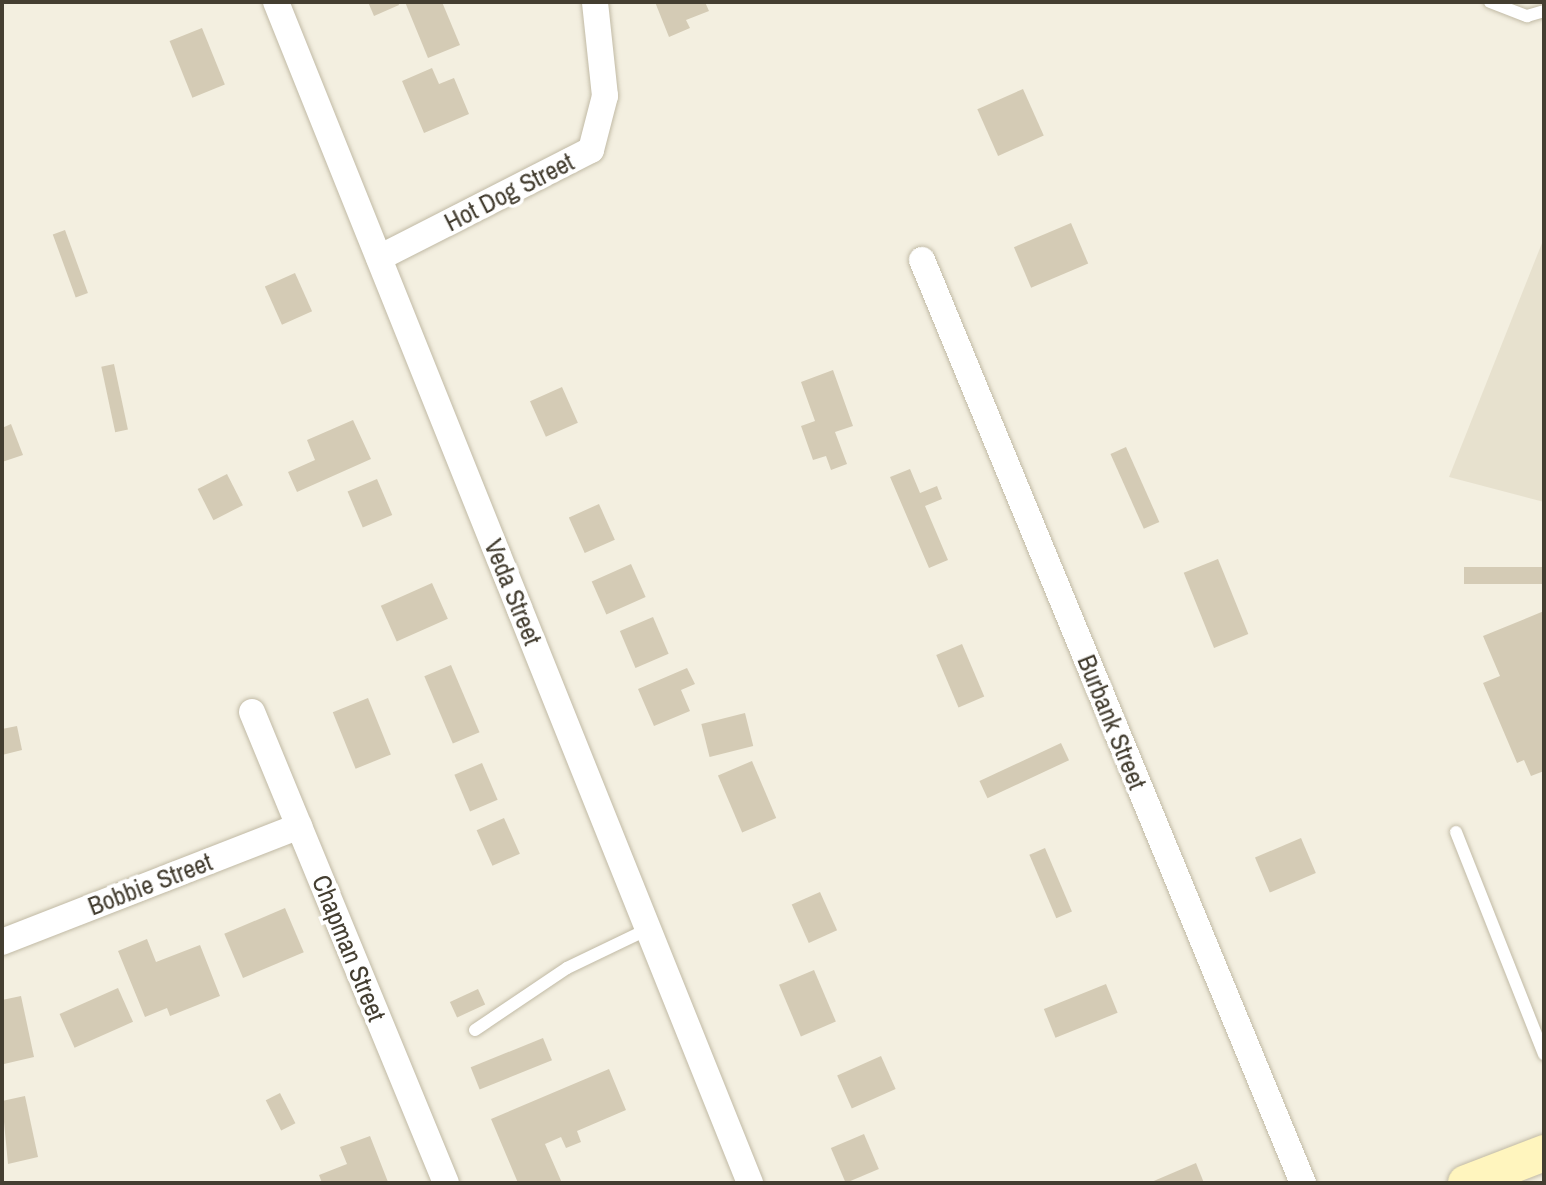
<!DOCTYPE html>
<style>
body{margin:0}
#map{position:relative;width:1546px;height:1185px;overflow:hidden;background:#f3efe0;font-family:"Archivo Narrow",sans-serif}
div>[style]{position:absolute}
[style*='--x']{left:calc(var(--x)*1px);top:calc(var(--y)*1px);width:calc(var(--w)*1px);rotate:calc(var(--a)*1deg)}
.residential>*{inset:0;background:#e7e1ce}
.building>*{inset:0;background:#d4cbb5;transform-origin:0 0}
.roads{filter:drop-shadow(0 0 2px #c1baa5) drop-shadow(0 0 2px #c1baa5)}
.service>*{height:12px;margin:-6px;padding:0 6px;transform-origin:6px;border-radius:6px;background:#fff}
.minor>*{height:26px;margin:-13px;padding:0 13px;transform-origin:13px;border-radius:13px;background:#fff}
.secondary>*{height:36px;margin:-18px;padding:0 18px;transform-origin:18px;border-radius:18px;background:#fff5be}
span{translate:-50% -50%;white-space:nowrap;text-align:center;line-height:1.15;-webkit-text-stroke:7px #fff;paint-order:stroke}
.street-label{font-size:26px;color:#443e31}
.frame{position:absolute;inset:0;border:4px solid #443e31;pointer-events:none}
</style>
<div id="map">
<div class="residential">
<div style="clip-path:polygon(1544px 238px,1544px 502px,1449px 477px)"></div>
</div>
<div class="building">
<div style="clip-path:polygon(368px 2px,398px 2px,399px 5px,374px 16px)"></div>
<div style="clip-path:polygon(405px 2px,442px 2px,460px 45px,428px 58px)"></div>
<div style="clip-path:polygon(655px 2px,705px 2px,709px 11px,686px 20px,690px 28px,669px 37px)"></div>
<div style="left:202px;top:28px;width:61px;height:35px;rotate:68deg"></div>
<div style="clip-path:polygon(432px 68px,439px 84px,454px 78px,469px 114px,424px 133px,402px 81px)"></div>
<div style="left:1023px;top:89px;width:51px;height:50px;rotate:66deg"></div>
<div style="left:1071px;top:223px;width:44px;height:62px;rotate:67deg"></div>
<div style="left:65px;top:230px;width:67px;height:13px;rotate:70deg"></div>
<div style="left:295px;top:273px;width:42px;height:33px;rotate:66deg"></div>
<div style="left:114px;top:364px;width:67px;height:13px;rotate:78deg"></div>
<div style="clip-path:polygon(833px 370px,853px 426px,835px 432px,847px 464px,831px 470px,826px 456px,813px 460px,801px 426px,815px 421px,801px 382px)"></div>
<div style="left:562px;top:387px;width:39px;height:35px;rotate:66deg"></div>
<div style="clip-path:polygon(353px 420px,371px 459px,297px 492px,288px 472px,315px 460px,307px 440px)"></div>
<div style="clip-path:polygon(11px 424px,23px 455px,2px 462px,2px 428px)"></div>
<div style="left:1126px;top:447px;width:82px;height:17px;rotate:66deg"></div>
<div style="clip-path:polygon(910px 469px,920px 493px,937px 486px,942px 499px,925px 506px,948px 560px,929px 568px,890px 477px)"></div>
<div style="left:227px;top:474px;width:35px;height:33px;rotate:63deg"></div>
<div style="left:377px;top:479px;width:39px;height:32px;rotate:67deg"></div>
<div style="left:599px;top:504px;width:39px;height:33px;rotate:66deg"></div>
<div style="left:1218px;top:559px;width:81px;height:37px;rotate:68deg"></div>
<div style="left:631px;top:564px;width:36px;height:43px;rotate:66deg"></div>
<div style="left:1544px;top:567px;width:17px;height:80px;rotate:90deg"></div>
<div style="left:432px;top:583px;width:39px;height:56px;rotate:66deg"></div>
<div style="clip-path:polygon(1544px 611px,1544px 771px,1531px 776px,1524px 760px,1517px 763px,1483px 683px,1500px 676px,1483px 636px)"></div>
<div style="left:653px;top:617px;width:40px;height:36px;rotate:67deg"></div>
<div style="left:962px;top:644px;width:57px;height:28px;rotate:67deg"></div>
<div style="left:451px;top:665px;width:73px;height:29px;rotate:67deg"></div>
<div style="clip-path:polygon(687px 668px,695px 684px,681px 690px,690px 711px,654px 726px,638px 689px)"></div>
<div style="left:368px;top:698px;width:61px;height:38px;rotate:68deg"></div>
<div style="left:745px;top:713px;width:34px;height:45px;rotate:76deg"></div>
<div style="clip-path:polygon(17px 726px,22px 750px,2px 755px,2px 729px)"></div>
<div style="left:1061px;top:743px;width:19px;height:90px;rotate:65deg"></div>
<div style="left:752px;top:761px;width:62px;height:37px;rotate:67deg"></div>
<div style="left:482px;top:763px;width:40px;height:30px;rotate:67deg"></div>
<div style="left:504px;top:818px;width:39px;height:30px;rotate:66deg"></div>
<div style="left:1301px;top:838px;width:38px;height:50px;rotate:67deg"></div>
<div style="left:1045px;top:848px;width:69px;height:17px;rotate:67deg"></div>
<div style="left:820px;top:892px;width:42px;height:31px;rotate:66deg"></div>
<div style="left:285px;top:908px;width:48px;height:66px;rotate:67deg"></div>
<div style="clip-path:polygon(147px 939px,156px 962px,200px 945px,220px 996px,170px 1016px,167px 1008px,145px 1017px,118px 951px)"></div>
<div style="left:814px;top:970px;width:56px;height:38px;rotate:67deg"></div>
<div style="left:1106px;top:984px;width:31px;height:67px;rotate:68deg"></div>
<div style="left:118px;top:988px;width:37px;height:64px;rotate:66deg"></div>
<div style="left:478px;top:989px;width:17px;height:31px;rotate:65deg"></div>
<div style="clip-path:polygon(21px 996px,34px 1057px,4px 1064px,2px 1000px)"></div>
<div style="left:543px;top:1038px;width:24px;height:78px;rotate:68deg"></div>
<div style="left:881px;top:1056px;width:36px;height:48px;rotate:66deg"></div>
<div style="clip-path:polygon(609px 1069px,626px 1110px,577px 1131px,581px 1142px,566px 1148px,561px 1137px,545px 1144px,562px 1183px,518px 1183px,491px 1119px)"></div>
<div style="left:280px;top:1093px;width:34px;height:16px;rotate:63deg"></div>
<div style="clip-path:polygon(25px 1096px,38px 1157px,8px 1164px,2px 1101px)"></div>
<div style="left:864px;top:1134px;width:38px;height:36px;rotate:67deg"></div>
<div style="clip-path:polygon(370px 1136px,388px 1182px,322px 1183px,319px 1175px,347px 1164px,340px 1147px)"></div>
<div style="clip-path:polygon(1196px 1163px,1204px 1183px,1149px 1183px)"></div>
</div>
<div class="roads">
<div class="service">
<div style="--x:1490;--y:2;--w:40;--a:21"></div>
<div style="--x:1527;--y:16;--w:18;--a:-16"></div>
<div style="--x:1456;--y:832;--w:239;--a:68.4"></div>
<div style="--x:475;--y:1030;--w:111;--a:-34"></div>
<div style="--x:567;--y:968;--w:90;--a:-25.7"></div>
</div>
<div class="minor">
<div style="--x:276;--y:2;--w:1273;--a:68.13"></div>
<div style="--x:379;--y:258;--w:238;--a:-27"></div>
<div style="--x:591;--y:150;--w:56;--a:-75.5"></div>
<div style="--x:605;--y:96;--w:95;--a:-96.1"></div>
<div style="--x:922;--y:260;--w:999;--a:67.57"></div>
<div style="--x:252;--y:712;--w:509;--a:67.61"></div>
<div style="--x:2;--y:942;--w:319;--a:-21.3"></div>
</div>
<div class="secondary">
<div style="--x:1466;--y:1183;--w:84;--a:-21"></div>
</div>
</div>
<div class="street-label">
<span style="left:509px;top:192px;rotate:-27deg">Hot Dog Street</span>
<span style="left:513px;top:592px;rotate:68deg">Veda Street</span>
<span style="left:1112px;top:722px;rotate:68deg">Burbank Street</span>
<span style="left:150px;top:884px;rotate:-21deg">Bobbie Street</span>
<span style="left:349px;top:948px;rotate:68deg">Chapman Street</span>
</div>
<div class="frame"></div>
</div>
